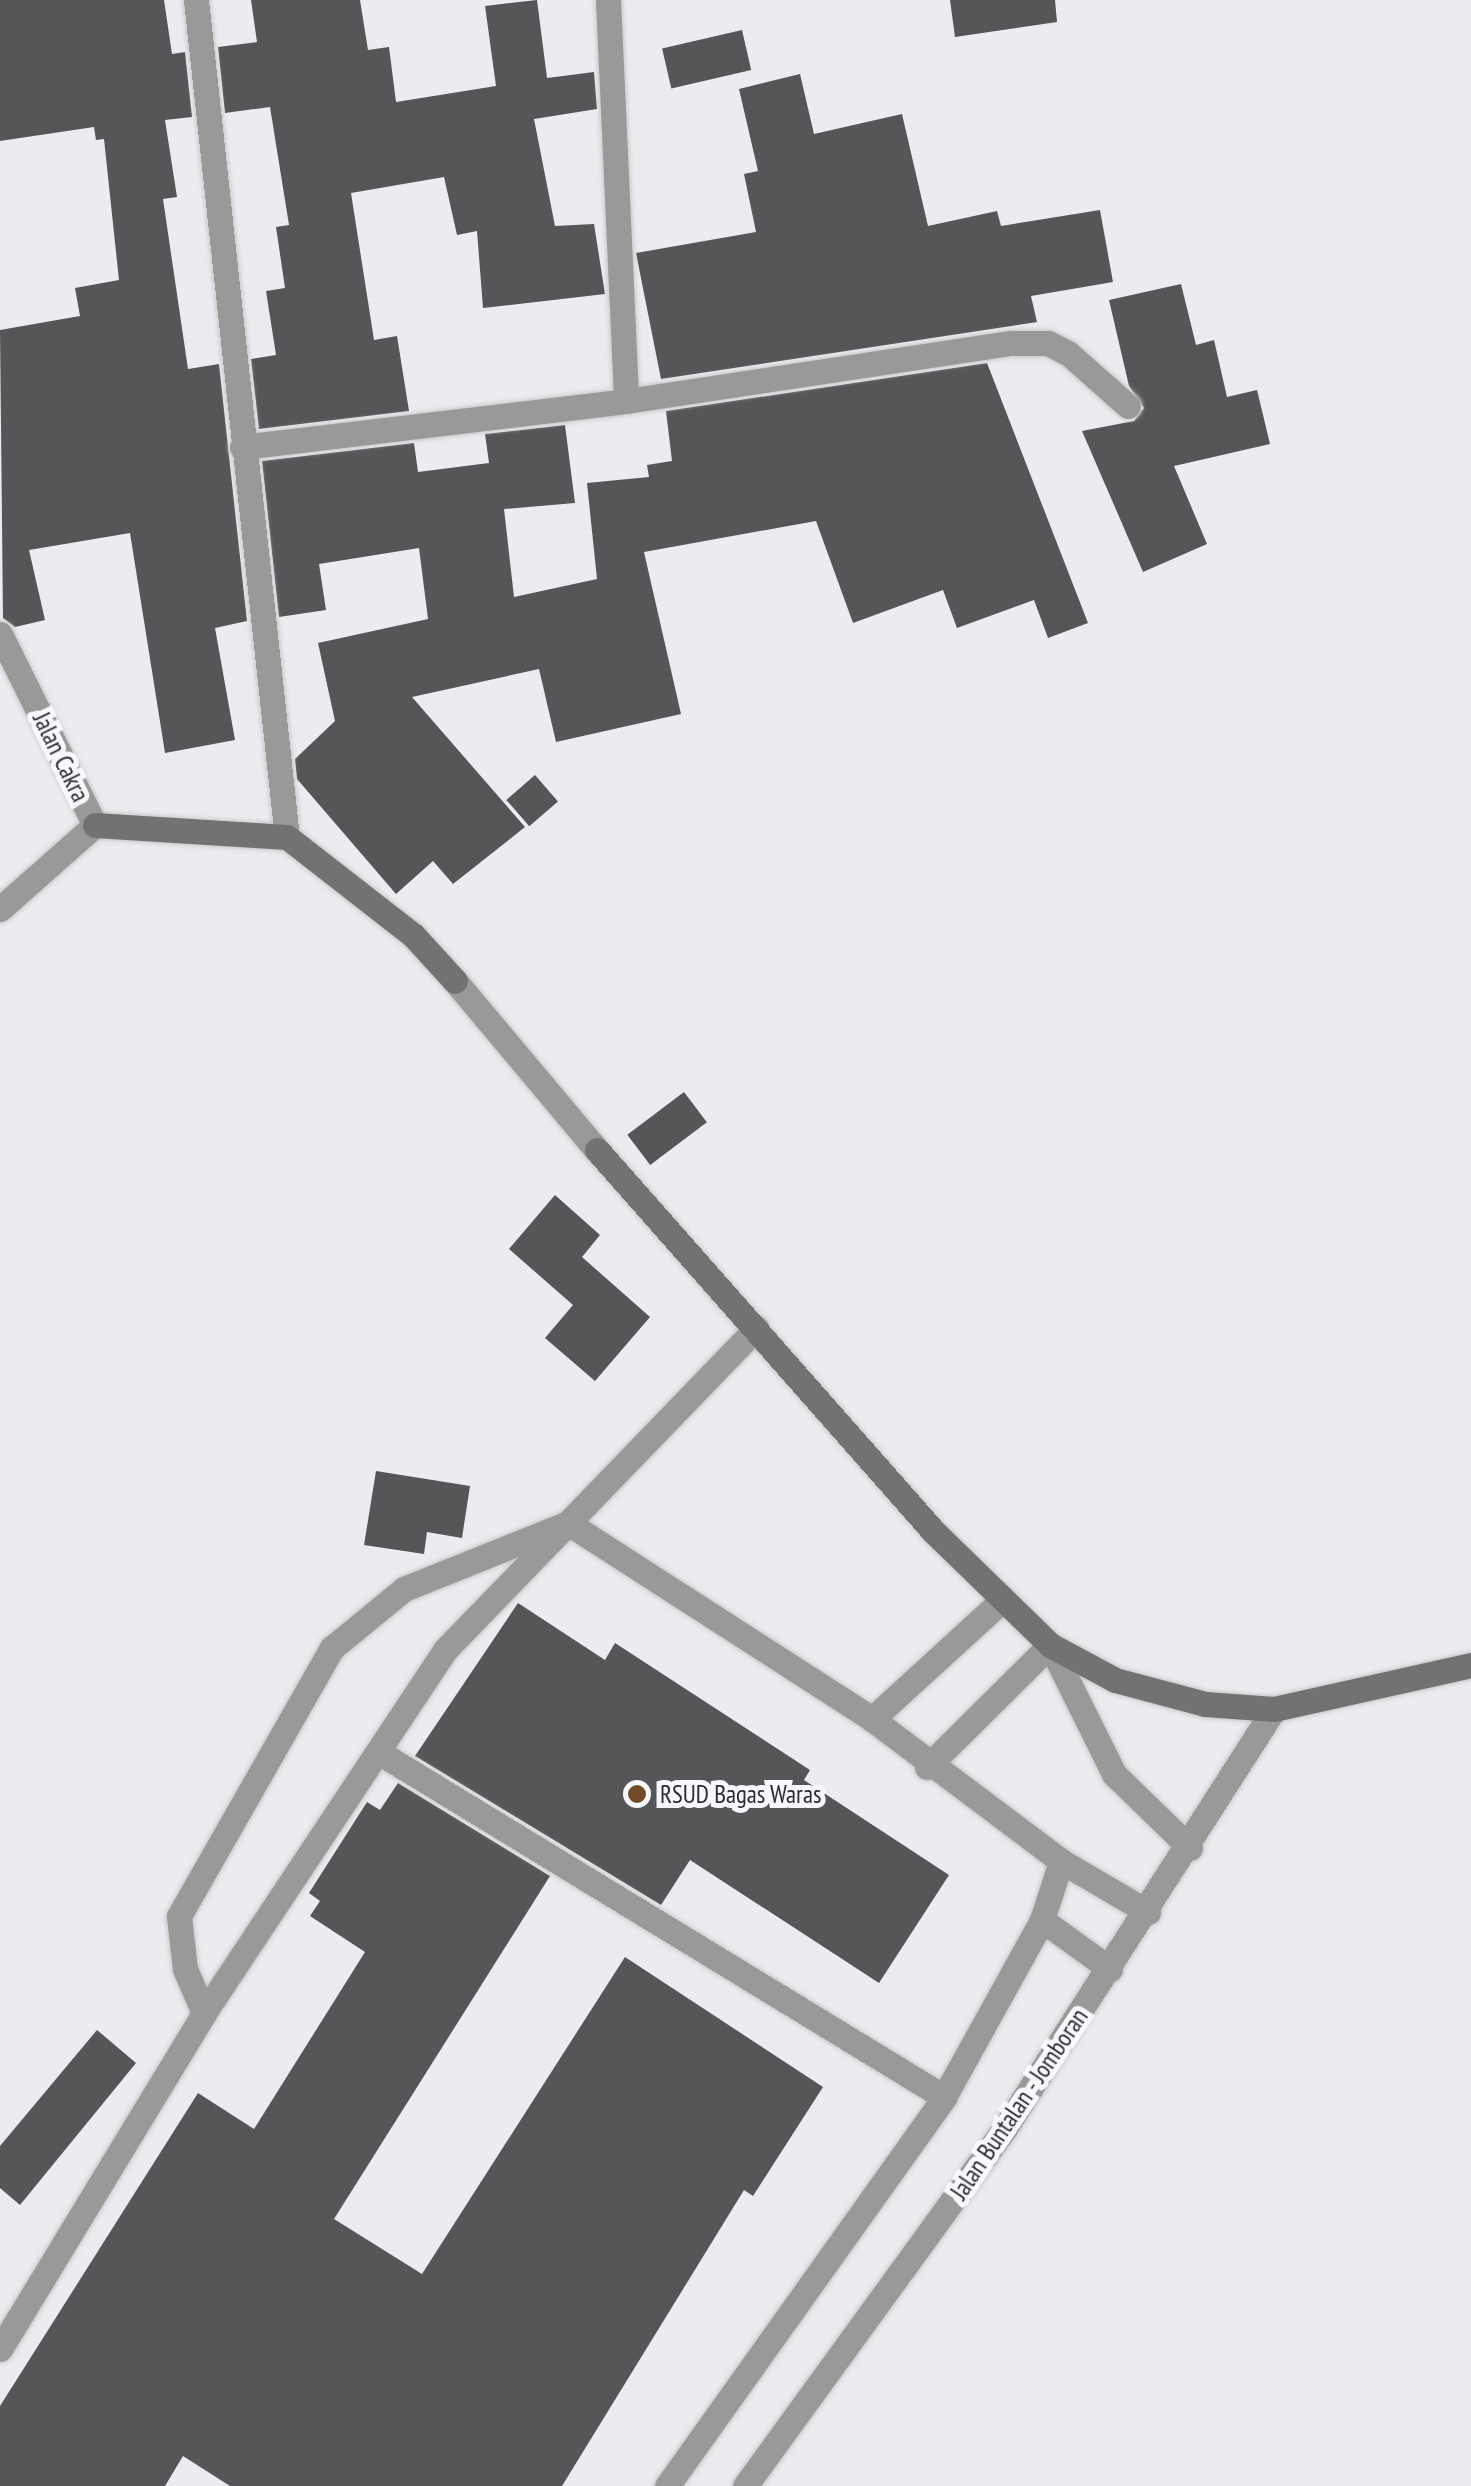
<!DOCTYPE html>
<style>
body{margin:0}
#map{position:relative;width:1471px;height:2486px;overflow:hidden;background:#ebecef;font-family:"PT Sans Narrow",sans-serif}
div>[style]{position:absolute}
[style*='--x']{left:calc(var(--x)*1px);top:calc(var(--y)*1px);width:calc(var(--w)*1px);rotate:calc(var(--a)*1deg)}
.building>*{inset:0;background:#565659;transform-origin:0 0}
.roads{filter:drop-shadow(0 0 2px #c9c9cc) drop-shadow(0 0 2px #c9c9cc)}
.service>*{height:25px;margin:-12.5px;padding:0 12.5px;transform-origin:12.5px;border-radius:12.5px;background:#9b9998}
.minor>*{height:25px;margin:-12.5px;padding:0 12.5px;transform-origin:12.5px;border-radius:12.5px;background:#9b9998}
.tertiary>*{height:25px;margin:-12.5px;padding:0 12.5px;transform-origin:12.5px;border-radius:12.5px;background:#9b9998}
.secondary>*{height:25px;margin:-12.5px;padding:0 12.5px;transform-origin:12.5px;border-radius:12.5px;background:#747270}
.dots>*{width:28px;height:28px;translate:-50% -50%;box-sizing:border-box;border:5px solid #f8f9fc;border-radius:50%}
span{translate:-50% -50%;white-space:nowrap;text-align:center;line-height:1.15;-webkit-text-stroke:10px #f8f9fc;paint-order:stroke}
.street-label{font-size:25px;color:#2c2c2d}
.poi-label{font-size:25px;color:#2c2c2d}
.left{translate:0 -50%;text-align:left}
</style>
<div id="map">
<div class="building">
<div style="clip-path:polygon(0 0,164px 0,172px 54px,185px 52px,192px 117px,165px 120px,177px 197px,163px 199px,188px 369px,219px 364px,247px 621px,215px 628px,235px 740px,165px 753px,130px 533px,29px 550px,45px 620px,15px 627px,3px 618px,0 330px,80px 316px,75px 288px,119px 280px,104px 139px,96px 140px,94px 127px,0 141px)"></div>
<div style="clip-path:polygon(251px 0,360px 0,368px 50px,389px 47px,396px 102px,496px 86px,485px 6px,537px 0,547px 78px,594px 72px,597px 109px,534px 119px,555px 226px,594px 224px,605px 294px,483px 308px,477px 231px,457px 235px,444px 177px,351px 193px,374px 340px,397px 336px,409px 411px,259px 429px,251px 359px,276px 355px,266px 291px,285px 288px,276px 227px,289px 225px,270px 107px,225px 113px,218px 47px,257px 42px)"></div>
<div style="clip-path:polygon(950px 0,1055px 0,1057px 22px,955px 37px)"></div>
<div style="left:742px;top:30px;width:41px;height:82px;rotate:77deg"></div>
<div style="clip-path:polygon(800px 74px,814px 134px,902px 114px,928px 226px,997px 211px,1001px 226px,1100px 210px,1113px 282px,1031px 296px,1037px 322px,661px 379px,636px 253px,756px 232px,744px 174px,758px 171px,739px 89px)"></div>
<div style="clip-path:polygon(1181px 284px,1196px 345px,1214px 340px,1227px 397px,1257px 390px,1270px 444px,1174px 466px,1207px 544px,1143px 572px,1082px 431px,1134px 421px,1144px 408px,1129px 386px,1109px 300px)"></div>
<div style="clip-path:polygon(987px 363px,1088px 623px,1048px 638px,1034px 600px,957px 628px,943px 590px,853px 623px,816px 521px,644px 552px,681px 714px,556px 742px,539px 669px,412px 697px,525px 827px,453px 884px,433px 861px,396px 894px,297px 779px,295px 759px,335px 721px,318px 643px,428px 619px,419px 548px,319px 564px,326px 610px,279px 617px,262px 461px,414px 443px,418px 472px,489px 463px,485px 434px,565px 425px,575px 503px,504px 509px,514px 597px,597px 579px,587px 483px,649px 477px,647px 465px,672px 461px,666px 411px)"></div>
<div style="left:535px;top:775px;width:35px;height:38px;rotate:49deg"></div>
<div style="left:684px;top:1092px;width:38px;height:71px;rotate:53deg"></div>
<div style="clip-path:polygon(555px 1195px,600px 1235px,582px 1257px,650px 1317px,595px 1381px,545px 1338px,573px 1305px,509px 1249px)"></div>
<div style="clip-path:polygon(376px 1471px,470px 1486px,462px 1538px,427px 1532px,424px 1554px,364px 1545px)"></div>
<div style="clip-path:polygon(518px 1603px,605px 1660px,615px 1643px,810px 1770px,804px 1780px,949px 1875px,879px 1983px,690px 1860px,661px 1905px,415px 1756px)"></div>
<div style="clip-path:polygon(398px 1783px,550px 1876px,334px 2219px,422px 2274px,625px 1957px,823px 2087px,753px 2196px,744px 2190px,562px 2486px,230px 2486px,183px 2456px,165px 2486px,0 2486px,0 2406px,198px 2093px,254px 2129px,365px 1952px,310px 1916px,320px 1901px,309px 1893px,367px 1802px,380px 1810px)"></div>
<div style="clip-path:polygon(97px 2030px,136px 2063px,20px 2205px,0 2188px,0 2146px)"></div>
</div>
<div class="roads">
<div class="service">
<div style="--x:204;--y:2013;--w:48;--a:-113.4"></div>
<div style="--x:185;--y:1969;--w:53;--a:-96.5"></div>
<div style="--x:179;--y:1916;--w:309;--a:-60.3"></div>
<div style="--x:332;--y:1648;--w:93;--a:-39.3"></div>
<div style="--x:404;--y:1589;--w:177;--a:-21.9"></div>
</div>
<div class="minor">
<div style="--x:196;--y:0;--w:842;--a:83.8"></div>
<div style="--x:608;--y:0;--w:401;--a:87.4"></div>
<div style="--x:242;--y:447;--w:387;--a:-6.8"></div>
<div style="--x:626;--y:401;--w:389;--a:-8.6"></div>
<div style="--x:1011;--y:343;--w:37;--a:0"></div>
<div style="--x:1048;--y:343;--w:22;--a:27"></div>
<div style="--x:1068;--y:353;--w:80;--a:41.5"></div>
<div style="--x:568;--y:1523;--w:271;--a:-46"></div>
<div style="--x:872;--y:1719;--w:172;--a:-42.4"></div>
<div style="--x:380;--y:1753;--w:661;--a:31.38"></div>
<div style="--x:927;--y:1767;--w:173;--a:-44.8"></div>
<div style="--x:1042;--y:1920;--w:84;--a:35.8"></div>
<div style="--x:0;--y:2349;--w:393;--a:-58.7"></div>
<div style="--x:204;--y:2013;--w:436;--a:-56.4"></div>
<div style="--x:445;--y:1650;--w:177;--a:-45.9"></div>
<div style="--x:568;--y:1523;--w:362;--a:32.8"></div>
<div style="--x:872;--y:1719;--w:236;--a:36.9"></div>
<div style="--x:1061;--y:1861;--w:101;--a:30.4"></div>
<div style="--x:667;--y:2486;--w:478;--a:-54.5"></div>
<div style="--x:944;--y:2097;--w:202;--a:-61"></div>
<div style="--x:1042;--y:1920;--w:62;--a:-72.1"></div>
</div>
<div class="tertiary">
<div style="--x:0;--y:634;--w:213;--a:63.6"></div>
<div style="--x:95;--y:825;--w:127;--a:138.5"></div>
<div style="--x:455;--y:981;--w:221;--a:50"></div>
<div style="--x:1050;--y:1645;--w:144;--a:63.6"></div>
<div style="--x:1114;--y:1774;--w:106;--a:44.2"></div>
<div style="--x:745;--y:2486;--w:442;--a:-54"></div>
<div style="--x:1005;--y:2128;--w:498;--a:-57.3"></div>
</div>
<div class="secondary">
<div style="--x:95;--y:825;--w:192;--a:3.6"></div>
<div style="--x:287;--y:837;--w:160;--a:37.9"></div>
<div style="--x:413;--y:935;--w:62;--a:47.6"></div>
<div style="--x:597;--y:1150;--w:509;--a:48.58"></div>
<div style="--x:934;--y:1532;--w:162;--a:44.2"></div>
<div style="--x:1050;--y:1645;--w:74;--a:28.3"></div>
<div style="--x:1115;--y:1680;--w:93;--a:14.9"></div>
<div style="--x:1205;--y:1704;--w:69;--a:4.1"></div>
<div style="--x:1274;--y:1709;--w:202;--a:-12.6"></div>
</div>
</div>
<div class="dots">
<div style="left:637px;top:1794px;background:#724c29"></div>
</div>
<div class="street-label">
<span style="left:61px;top:757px;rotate:64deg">Jalan Cakra</span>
<span style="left:1019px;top:2104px;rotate:-56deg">Jalan Buntalan - Jomboran</span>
</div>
<div class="poi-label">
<span class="left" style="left:660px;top:1794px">RSUD Bagas Waras</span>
</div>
</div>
